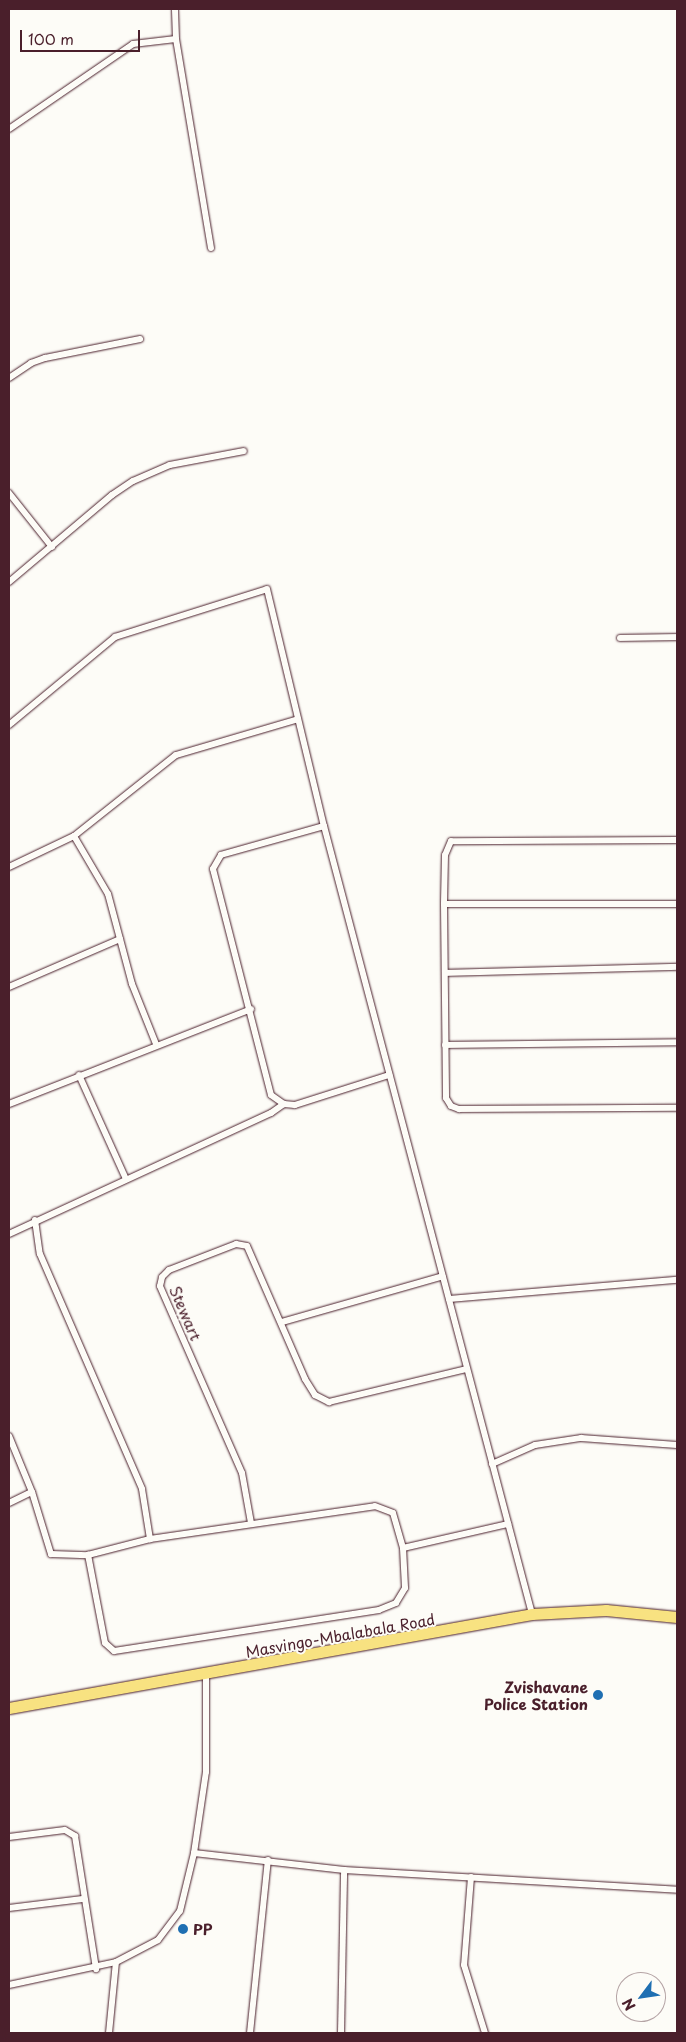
<!DOCTYPE html>
<style>
body{margin:0}
#map{position:relative;width:686px;height:2042px;overflow:hidden;background:#fdfcf7;font-family:"Playpen Sans",sans-serif}
div>[style]{position:absolute}
[style*='--x']{left:calc(var(--x)*1px);top:calc(var(--y)*1px);width:calc(var(--w)*1px);rotate:calc(var(--a)*1deg)}
.roads{filter:drop-shadow(0 0 1px #4a1f2b) drop-shadow(0 0 1px #4a1f2b)}
.street>*{height:6px;margin:-3px;padding:0 3px;transform-origin:3px;border-radius:3px;background:#fdfcf7}
.highway>*{height:11px;margin:-5.5px;padding:0 5.5px;transform-origin:5.5px;border-radius:5.5px;background:#f8e281}
.dots>*{width:14px;height:14px;translate:-50% -50%;box-sizing:border-box;border:2px solid #fdfcf7;border-radius:50%}
span{translate:-50% -50%;white-space:nowrap;text-align:center;line-height:1.15;-webkit-text-stroke:4px #fdfcf7;paint-order:stroke}
.street-label{font-size:15px;color:#4a1f2b}
.poi-label{font-size:15px;color:#4a1f2b;font-weight:700}
.right{translate:-100% -50%;text-align:right}
.left{translate:0 -50%;text-align:left}
.frame{position:absolute;inset:0;border:10px solid #4a1f2b;pointer-events:none}
.north{position:absolute;left:616px;top:1972px;width:50px;height:50px;box-sizing:border-box;background:#fdfcf7;border:1px solid #b5a4a5;border-radius:50%;rotate:239deg;font-size:14px;font-weight:700;line-height:20px;text-align:center;color:#4a1f2b}
.north::after{content:'';display:block;margin:auto;width:18px;height:22px;background:#1f6fb2;clip-path:polygon(50% 0,100% 100%,50% 72%,0 100%)}
.scale{position:absolute;left:20px;top:30px;width:120px;height:22px;box-sizing:border-box;border:2px solid #4a1f2b;border-top:0;padding-left:6px;font-size:15px;line-height:18px;white-space:nowrap;color:#4a1f2b;-webkit-text-stroke:4px #fdfcf7;paint-order:stroke}
</style>
<div id="map">
<div class="roads">
<div class="street">
<div style="--x:175;--y:10;--w:29;--a:88"></div>
<div style="--x:176;--y:39;--w:212;--a:80.5"></div>
<div style="--x:9;--y:129;--w:150;--a:-34.4"></div>
<div style="--x:133;--y:44;--w:43;--a:-6.6"></div>
<div style="--x:9;--y:378;--w:27;--a:-34"></div>
<div style="--x:31;--y:363;--w:15;--a:-20"></div>
<div style="--x:45;--y:358;--w:97;--a:-11.3"></div>
<div style="--x:9;--y:493;--w:69;--a:51.5"></div>
<div style="--x:9;--y:582;--w:135;--a:-40.2"></div>
<div style="--x:112;--y:495;--w:25;--a:-34"></div>
<div style="--x:133;--y:481;--w:40;--a:-23.4"></div>
<div style="--x:170;--y:465;--w:75;--a:-10.7"></div>
<div style="--x:620;--y:638;--w:57;--a:-1"></div>
<div style="--x:9;--y:725;--w:138;--a:-39.7"></div>
<div style="--x:115;--y:637;--w:159;--a:-17.5"></div>
<div style="--x:267;--y:589;--w:244;--a:76.5"></div>
<div style="--x:324;--y:826;--w:815;--a:75.21"></div>
<div style="--x:324;--y:826;--w:107;--a:164.3"></div>
<div style="--x:221;--y:855;--w:16;--a:120"></div>
<div style="--x:213;--y:869;--w:233;--a:75.6"></div>
<div style="--x:271;--y:1095;--w:16;--a:35"></div>
<div style="--x:284;--y:1104;--w:11;--a:5"></div>
<div style="--x:295;--y:1105;--w:99;--a:-17.7"></div>
<div style="--x:677;--y:840;--w:226;--a:179.7"></div>
<div style="--x:451;--y:841;--w:15;--a:113"></div>
<div style="--x:445;--y:855;--w:49;--a:91.2"></div>
<div style="--x:444;--y:904;--w:194;--a:89.4"></div>
<div style="--x:446;--y:1098;--w:9;--a:58"></div>
<div style="--x:451;--y:1106;--w:9;--a:21"></div>
<div style="--x:459;--y:1109;--w:218;--a:-0.3"></div>
<div style="--x:9;--y:867;--w:72;--a:-25.5"></div>
<div style="--x:444;--y:904;--w:233;--a:0"></div>
<div style="--x:445;--y:973;--w:232;--a:-1.5"></div>
<div style="--x:9;--y:987;--w:121;--a:-23.4"></div>
<div style="--x:156;--y:1044;--w:65;--a:-111.8"></div>
<div style="--x:132;--y:984;--w:93;--a:-104.9"></div>
<div style="--x:108;--y:894;--w:67;--a:-120.4"></div>
<div style="--x:74;--y:836;--w:130;--a:-38.5"></div>
<div style="--x:176;--y:755;--w:127;--a:-16.4"></div>
<div style="--x:445;--y:1045;--w:232;--a:-0.7"></div>
<div style="--x:79;--y:1075;--w:114;--a:65.7"></div>
<div style="--x:9;--y:1104;--w:260;--a:-21.4"></div>
<div style="--x:35;--y:1220;--w:34;--a:82"></div>
<div style="--x:40;--y:1254;--w:256;--a:66.5"></div>
<div style="--x:142;--y:1489;--w:51;--a:80.9"></div>
<div style="--x:9;--y:1234;--w:289;--a:-24.8"></div>
<div style="--x:271;--y:1113;--w:16;--a:-35"></div>
<div style="--x:449;--y:1299;--w:229;--a:-4.8"></div>
<div style="--x:282;--y:1322;--w:167;--a:-15.9"></div>
<div style="--x:9;--y:1436;--w:61;--a:67.7"></div>
<div style="--x:32;--y:1492;--w:65;--a:73"></div>
<div style="--x:51;--y:1554;--w:37;--a:2"></div>
<div style="--x:492;--y:1464;--w:47;--a:-23.8"></div>
<div style="--x:535;--y:1445;--w:47;--a:-8.7"></div>
<div style="--x:581;--y:1438;--w:96;--a:4.2"></div>
<div style="--x:9;--y:1503;--w:25;--a:-26"></div>
<div style="--x:375;--y:1506;--w:19;--a:21"></div>
<div style="--x:393;--y:1513;--w:36;--a:74"></div>
<div style="--x:403;--y:1548;--w:40;--a:87.1"></div>
<div style="--x:405;--y:1588;--w:17;--a:121"></div>
<div style="--x:396;--y:1603;--w:18;--a:158"></div>
<div style="--x:379;--y:1610;--w:268;--a:171.2"></div>
<div style="--x:114;--y:1651;--w:12;--a:-138"></div>
<div style="--x:105;--y:1643;--w:90;--a:-100.9"></div>
<div style="--x:88;--y:1555;--w:64;--a:-14.5"></div>
<div style="--x:150;--y:1539;--w:227;--a:-8.3"></div>
<div style="--x:251;--y:1523;--w:51;--a:-100.2"></div>
<div style="--x:242;--y:1473;--w:204;--a:-113.7"></div>
<div style="--x:160;--y:1286;--w:9;--a:-77"></div>
<div style="--x:162;--y:1277;--w:10;--a:-45"></div>
<div style="--x:169;--y:1270;--w:72;--a:-21.2"></div>
<div style="--x:236;--y:1244;--w:11;--a:10"></div>
<div style="--x:247;--y:1246;--w:145;--a:66.4"></div>
<div style="--x:305;--y:1379;--w:19;--a:58"></div>
<div style="--x:315;--y:1395;--w:16;--a:27"></div>
<div style="--x:329;--y:1402;--w:141;--a:-13.5"></div>
<div style="--x:403;--y:1548;--w:108;--a:-12.9"></div>
<div style="--x:9;--y:1837;--w:56;--a:-7.1"></div>
<div style="--x:65;--y:1830;--w:12;--a:31"></div>
<div style="--x:75;--y:1836;--w:135;--a:81"></div>
<div style="--x:194;--y:1853;--w:151;--a:6.5"></div>
<div style="--x:344;--y:1870;--w:334;--a:3.4"></div>
<div style="--x:471;--y:1877;--w:88;--a:94.5"></div>
<div style="--x:464;--y:1965;--w:71;--a:72.8"></div>
<div style="--x:9;--y:1908;--w:74;--a:-7"></div>
<div style="--x:9;--y:1985;--w:109;--a:-12.1"></div>
<div style="--x:116;--y:1962;--w:47;--a:-27.6"></div>
<div style="--x:158;--y:1940;--w:36;--a:-53"></div>
<div style="--x:180;--y:1911;--w:60;--a:-76.4"></div>
<div style="--x:194;--y:1853;--w:82;--a:-81.6"></div>
<div style="--x:206;--y:1772;--w:98;--a:-90"></div>
<div style="--x:109;--y:2033;--w:71;--a:-84.4"></div>
<div style="--x:250;--y:2033;--w:174;--a:-84.1"></div>
<div style="--x:341;--y:2033;--w:163;--a:-88.9"></div>
</div>
<div class="highway">
<div style="--x:9;--y:1708;--w:531;--a:-10.19"></div>
<div style="--x:532;--y:1614;--w:74;--a:-3.1"></div>
<div style="--x:606;--y:1610;--w:71;--a:5.6"></div>
</div>
</div>
<div class="dots">
<div style="left:598px;top:1695px;background:#1f6fb2"></div>
<div style="left:183px;top:1929px;background:#1f6fb2"></div>
</div>
<div class="street-label">
<span style="left:186px;top:1313px;rotate:67deg">Stewart</span>
<span style="left:340px;top:1635px;rotate:-10deg">Masvingo-Mbalabala Road</span>
</div>
<div class="poi-label">
<span class="right" style="left:588px;top:1695px">Zvishavane<br>Police Station</span>
<span class="left" style="left:193px;top:1929px">PP</span>
</div>
<div class="frame"></div>
<div class="north">N</div>
<div class="scale">100 m</div>
</div>
